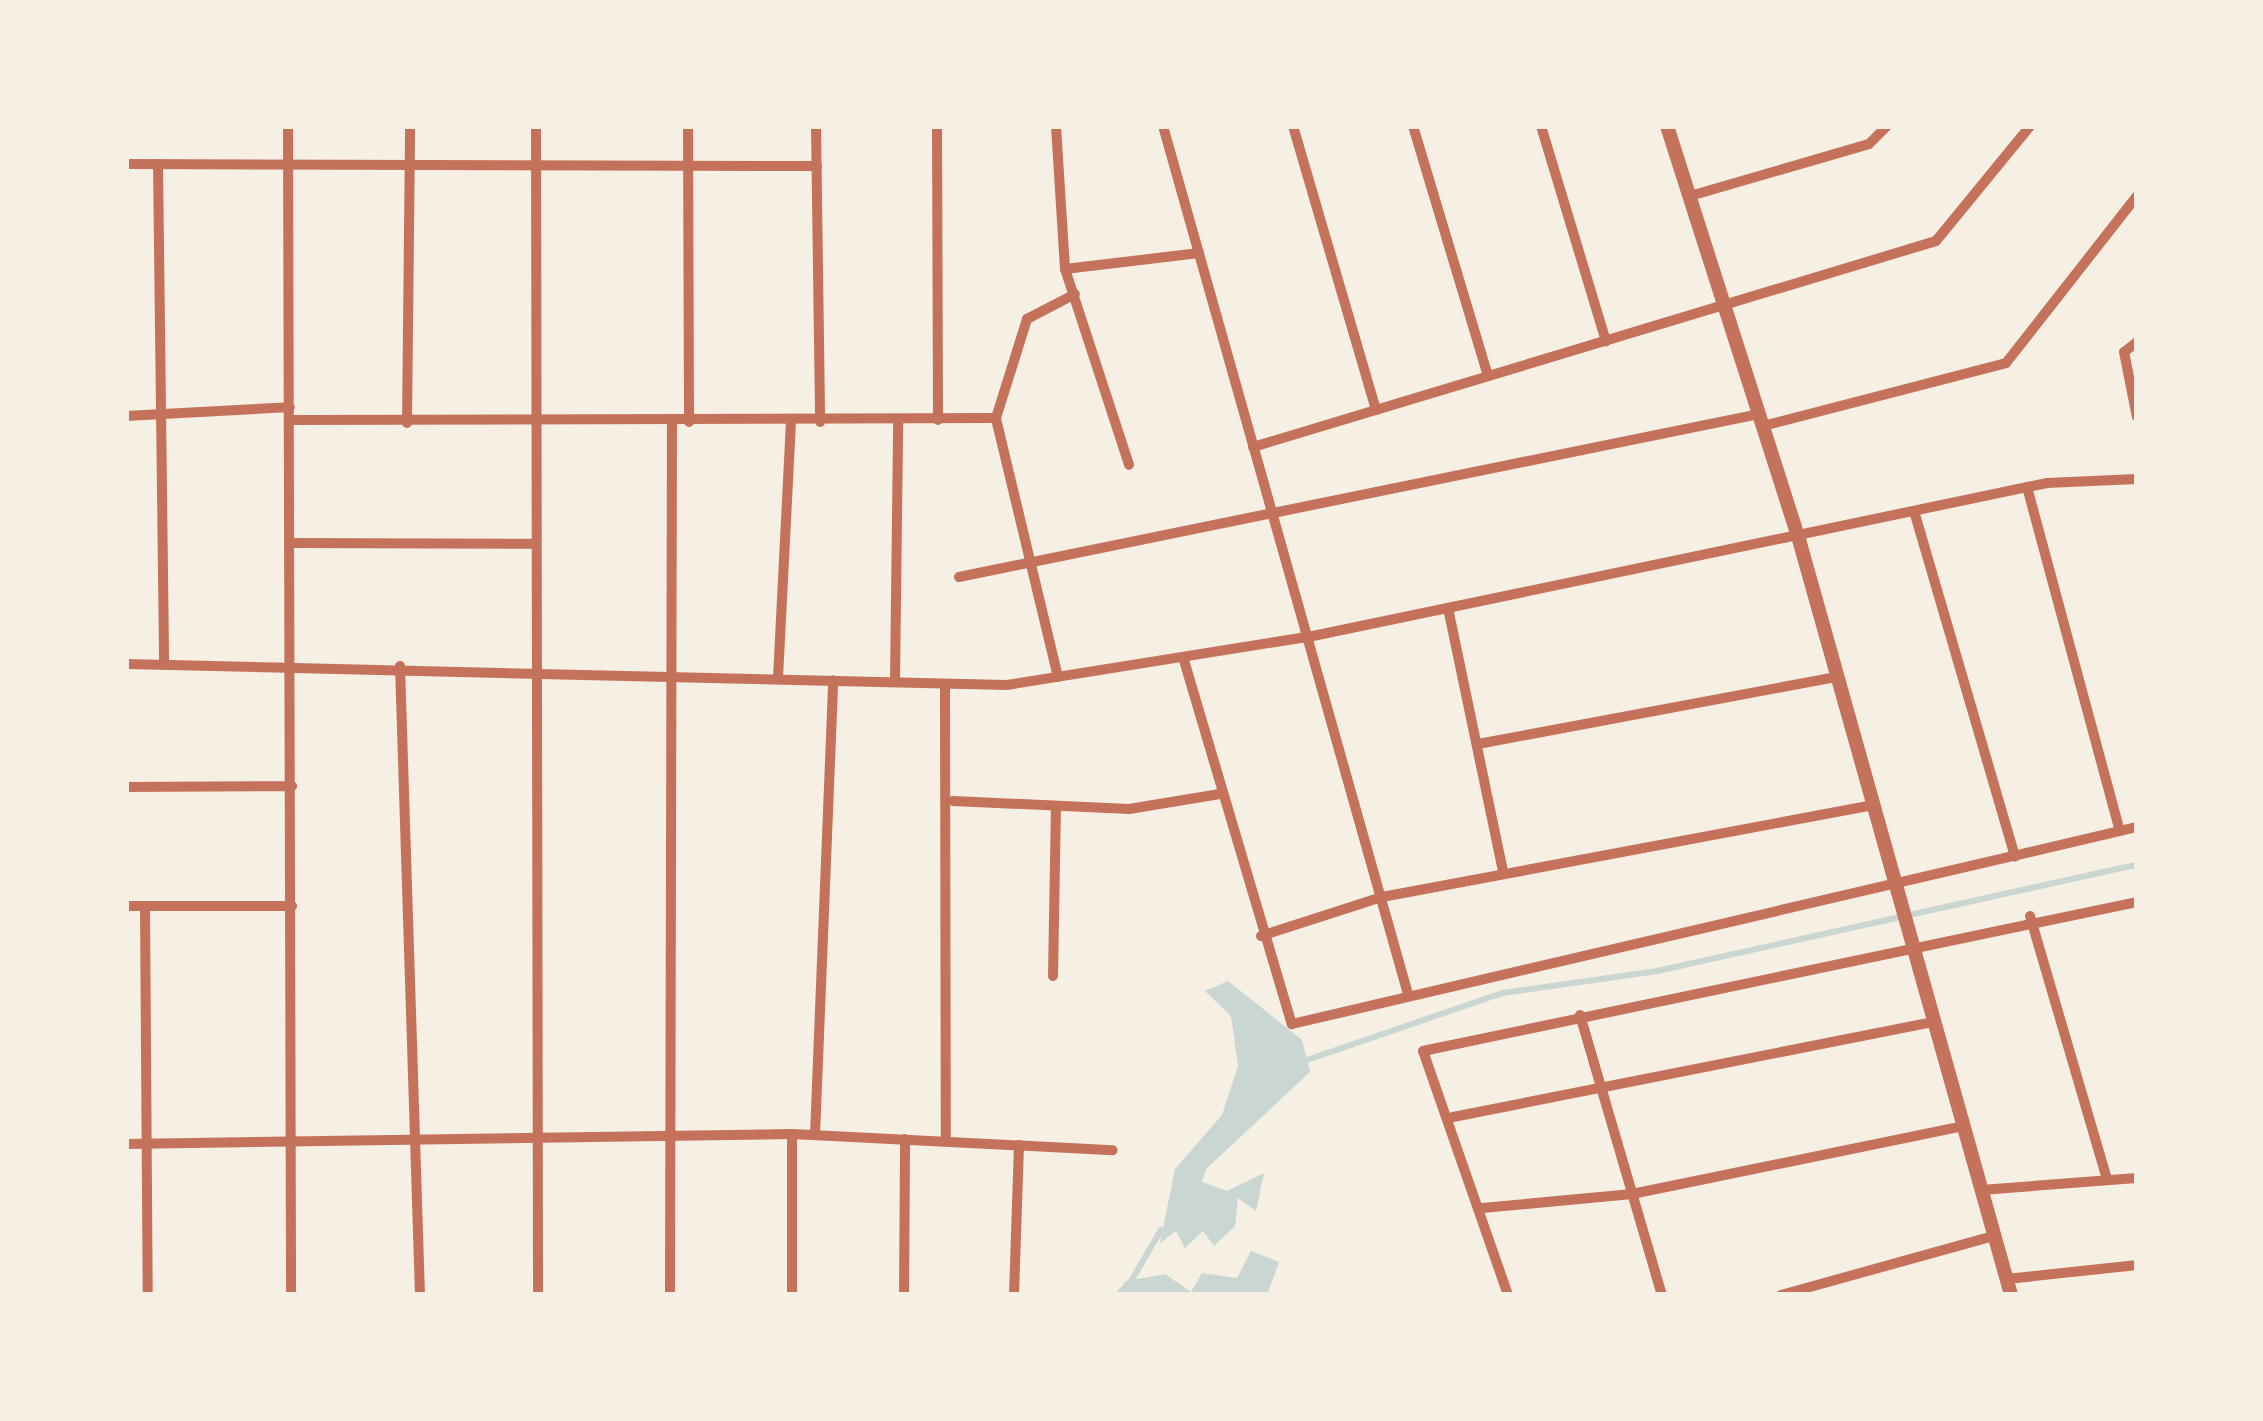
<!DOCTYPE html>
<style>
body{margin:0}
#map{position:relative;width:2263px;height:1421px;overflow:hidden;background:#f6efe4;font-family:"PT Sans Narrow",sans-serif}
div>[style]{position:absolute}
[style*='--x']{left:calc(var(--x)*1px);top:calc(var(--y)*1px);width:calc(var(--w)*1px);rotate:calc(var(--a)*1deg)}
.water>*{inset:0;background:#c9d6d2}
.stream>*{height:6px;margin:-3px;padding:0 3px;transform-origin:3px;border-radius:3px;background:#c9d6d2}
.minor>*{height:10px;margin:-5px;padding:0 5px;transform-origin:5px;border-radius:5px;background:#c5725c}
.tertiary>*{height:14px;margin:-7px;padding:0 7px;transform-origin:7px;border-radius:7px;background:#c5725c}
span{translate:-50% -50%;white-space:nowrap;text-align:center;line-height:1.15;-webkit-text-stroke:9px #f6efe4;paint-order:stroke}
.frame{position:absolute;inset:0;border:129px solid #f6efe4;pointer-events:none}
</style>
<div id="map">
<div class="water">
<div style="clip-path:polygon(1228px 981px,1302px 1040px,1310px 1072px,1206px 1169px,1202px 1182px,1227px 1191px,1264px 1173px,1256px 1211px,1238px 1198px,1235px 1226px,1214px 1246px,1203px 1231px,1185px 1248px,1176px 1231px,1160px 1243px,1175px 1169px,1222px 1115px,1238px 1066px,1231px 1016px,1205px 991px)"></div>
<div style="clip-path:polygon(1251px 1251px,1279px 1262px,1267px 1295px,1114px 1295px,1126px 1281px,1165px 1274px,1191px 1292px,1202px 1273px,1237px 1278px)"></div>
</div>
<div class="stream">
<div style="--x:1301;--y:1062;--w:213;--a:-18.9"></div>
<div style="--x:1503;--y:993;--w:156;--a:-8.1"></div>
<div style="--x:1657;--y:971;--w:492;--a:-12.5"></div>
<div style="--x:1123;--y:1295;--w:75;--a:-59.7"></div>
</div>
<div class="minor">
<div style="--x:288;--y:126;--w:1169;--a:89.85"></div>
<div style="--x:536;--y:126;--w:1169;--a:89.9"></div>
<div style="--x:688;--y:126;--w:296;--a:89.8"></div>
<div style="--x:816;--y:126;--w:296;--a:89.2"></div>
<div style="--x:937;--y:126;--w:294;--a:89.8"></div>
<div style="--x:1056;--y:126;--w:143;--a:86.4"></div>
<div style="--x:1065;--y:269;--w:206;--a:71.9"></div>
<div style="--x:1163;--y:126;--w:902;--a:74.24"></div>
<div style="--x:1293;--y:126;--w:296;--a:73.7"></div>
<div style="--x:1413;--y:126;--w:261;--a:73.3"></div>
<div style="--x:1541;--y:126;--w:225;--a:73.2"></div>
<div style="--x:126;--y:164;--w:691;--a:0.17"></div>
<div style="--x:158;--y:164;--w:499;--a:89.3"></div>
<div style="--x:1690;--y:196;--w:186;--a:-16.2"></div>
<div style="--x:1869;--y:144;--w:25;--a:-45"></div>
<div style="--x:1065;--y:269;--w:135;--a:-6.8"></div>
<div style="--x:2137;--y:342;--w:16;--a:142"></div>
<div style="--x:2124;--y:352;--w:66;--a:78.7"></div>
<div style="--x:126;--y:416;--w:164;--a:-3.1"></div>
<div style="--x:290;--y:420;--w:706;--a:-0.16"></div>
<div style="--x:407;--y:423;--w:297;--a:-89.4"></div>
<div style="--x:1763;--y:426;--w:251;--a:-14.5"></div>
<div style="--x:2006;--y:363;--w:212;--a:-51.9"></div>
<div style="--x:1253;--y:447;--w:713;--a:-16.78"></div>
<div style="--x:1936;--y:241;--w:149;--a:-50.7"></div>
<div style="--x:2027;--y:487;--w:356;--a:74.9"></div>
<div style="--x:1914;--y:511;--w:360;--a:73.7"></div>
<div style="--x:292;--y:543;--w:243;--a:0.2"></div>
<div style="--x:959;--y:577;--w:816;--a:-11.52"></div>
<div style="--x:1448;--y:608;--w:270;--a:78.2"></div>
<div style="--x:1183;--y:657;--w:383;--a:73.5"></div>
<div style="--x:1292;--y:1024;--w:868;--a:-13.12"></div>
<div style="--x:126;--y:664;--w:881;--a:1.37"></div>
<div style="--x:1007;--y:685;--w:305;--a:-9.1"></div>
<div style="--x:1308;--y:637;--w:755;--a:-11.77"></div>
<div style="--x:2047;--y:483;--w:90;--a:-2.5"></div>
<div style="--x:400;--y:666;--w:629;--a:88.18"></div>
<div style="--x:1058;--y:677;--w:266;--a:-103.5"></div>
<div style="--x:996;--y:418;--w:104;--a:-72.6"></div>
<div style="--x:1027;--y:319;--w:54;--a:-27.5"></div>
<div style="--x:778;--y:678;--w:256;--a:-87.1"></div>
<div style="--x:895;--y:681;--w:259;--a:-89.3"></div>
<div style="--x:945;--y:687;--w:454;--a:89.9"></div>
<div style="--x:1478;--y:744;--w:365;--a:-10.6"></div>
<div style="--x:126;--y:787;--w:166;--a:-0.3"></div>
<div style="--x:953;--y:801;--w:176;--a:2.6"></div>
<div style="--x:1129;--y:809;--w:92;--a:-9.4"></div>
<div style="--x:126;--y:906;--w:166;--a:0"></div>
<div style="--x:145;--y:906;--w:389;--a:89.6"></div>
<div style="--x:2030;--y:916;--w:275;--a:73.7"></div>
<div style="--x:1261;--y:936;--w:127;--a:-17.9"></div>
<div style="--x:1382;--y:897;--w:500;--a:-10.6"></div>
<div style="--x:1053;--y:976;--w:169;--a:-89"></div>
<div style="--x:1580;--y:1015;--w:292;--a:73.7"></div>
<div style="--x:1453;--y:1117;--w:490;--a:-11.2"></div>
<div style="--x:792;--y:1134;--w:161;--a:90"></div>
<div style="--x:815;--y:1135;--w:455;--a:-87.7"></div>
<div style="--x:126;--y:1144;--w:666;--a:-0.86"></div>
<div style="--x:792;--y:1134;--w:321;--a:2.9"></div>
<div style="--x:1981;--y:1190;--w:156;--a:-4.4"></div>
<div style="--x:1482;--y:1208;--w:151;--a:-5.3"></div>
<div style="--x:1632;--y:1194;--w:338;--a:-11.6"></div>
<div style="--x:2007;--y:1279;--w:131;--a:-6.1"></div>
<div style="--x:670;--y:1295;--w:873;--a:-89.87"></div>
<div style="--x:904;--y:1295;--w:156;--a:-89.6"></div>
<div style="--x:1014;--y:1295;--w:150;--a:-88.1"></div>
<div style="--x:1508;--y:1295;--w:258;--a:-109.2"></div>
<div style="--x:1423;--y:1051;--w:729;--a:-11.79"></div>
<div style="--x:1781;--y:1295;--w:221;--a:-15.5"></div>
</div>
<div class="tertiary">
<div style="--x:1667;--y:126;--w:430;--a:72.3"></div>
<div style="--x:1798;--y:536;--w:788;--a:74.32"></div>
</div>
<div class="frame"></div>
</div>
